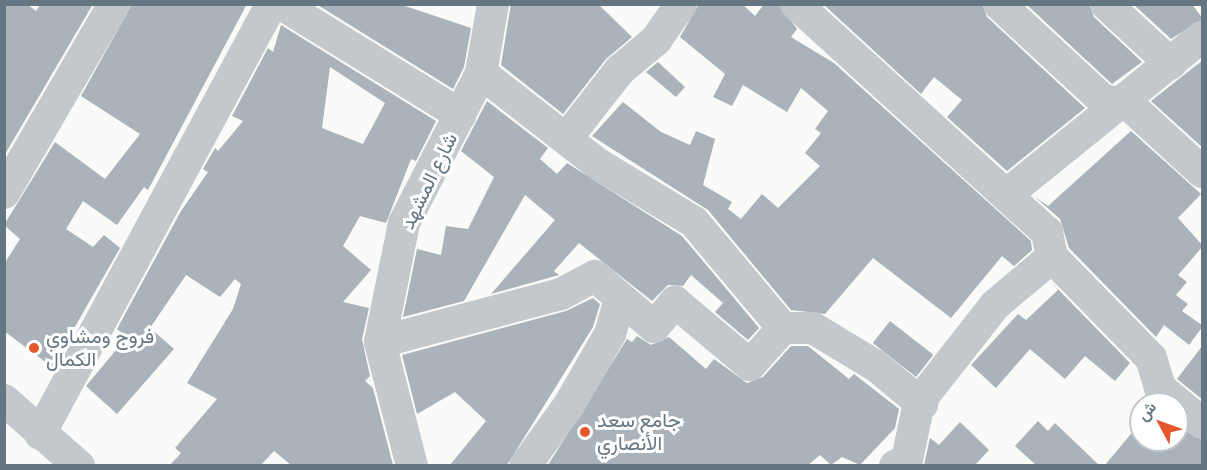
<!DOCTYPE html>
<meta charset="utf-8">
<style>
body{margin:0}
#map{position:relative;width:1207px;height:470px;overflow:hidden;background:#fafaf8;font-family:Karla,Vazirmatn,sans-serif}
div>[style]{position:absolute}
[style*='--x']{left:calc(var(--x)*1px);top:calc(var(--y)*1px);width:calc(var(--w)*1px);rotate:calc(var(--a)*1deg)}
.building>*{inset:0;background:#aab3b9;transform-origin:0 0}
.minor>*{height:32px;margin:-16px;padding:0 16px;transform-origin:16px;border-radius:16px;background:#c3c8cc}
.dots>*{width:16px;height:16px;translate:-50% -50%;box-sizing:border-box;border:3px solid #fff;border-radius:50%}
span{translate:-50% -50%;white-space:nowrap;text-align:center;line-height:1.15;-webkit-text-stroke:6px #fff;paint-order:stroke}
.street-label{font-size:20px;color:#657683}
.poi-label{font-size:20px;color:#657683}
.left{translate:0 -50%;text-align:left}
.frame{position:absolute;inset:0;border:6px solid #657683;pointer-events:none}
.north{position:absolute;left:1129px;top:392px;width:60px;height:60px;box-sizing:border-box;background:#fff;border:2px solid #c1c8cd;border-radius:50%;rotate:311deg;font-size:16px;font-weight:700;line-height:24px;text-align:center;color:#657683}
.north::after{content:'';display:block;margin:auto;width:21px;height:27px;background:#e4572e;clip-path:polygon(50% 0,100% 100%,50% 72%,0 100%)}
</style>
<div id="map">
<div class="building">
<div style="clip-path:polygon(4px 4px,27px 4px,36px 11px,41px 4px,93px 4px,4px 156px)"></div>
<div style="clip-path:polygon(132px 4px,247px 4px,148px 190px,144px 187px,117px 225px,83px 201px,66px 229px,93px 247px,104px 235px,120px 248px,52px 367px,4px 331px,4px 264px,20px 239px,4px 225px,55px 142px,105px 179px,140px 134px,81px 96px)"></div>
<div style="clip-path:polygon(316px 4px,399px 4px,471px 28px,464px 67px,453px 89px)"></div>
<div style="clip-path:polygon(511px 4px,598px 4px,632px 37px,606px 59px,563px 114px,501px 65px)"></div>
<div style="clip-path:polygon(699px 4px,742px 4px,755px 16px,764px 4px,779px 4px,797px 29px,791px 37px,834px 63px,1031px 241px,1032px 250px,1014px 266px,1002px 256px,951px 318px,873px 258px,825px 314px,791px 310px,708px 210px,592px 136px,623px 102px,661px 132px,690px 145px,696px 131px,715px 139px,703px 185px,732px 202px,728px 209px,741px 219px,762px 194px,778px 208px,820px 166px,805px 153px,821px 133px,815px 129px,828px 111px,801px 88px,787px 112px,743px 85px,732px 106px,713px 97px,725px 74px,680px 37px)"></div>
<div style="clip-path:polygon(823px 4px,982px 4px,987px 17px,1085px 108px,1007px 171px,947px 117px,962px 100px,934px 77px,921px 94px)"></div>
<div style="clip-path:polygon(1026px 4px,1089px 4px,1094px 17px,1142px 62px,1112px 84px)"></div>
<div style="clip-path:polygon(1133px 4px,1192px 4px,1203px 19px,1171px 39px)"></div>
<div style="clip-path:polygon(evenodd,281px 25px,436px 121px,416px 161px,411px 159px,386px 223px,360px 216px,343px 246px,371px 270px,343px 302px,369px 308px,362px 339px,370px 376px,365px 381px,373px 388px,393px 465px,291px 465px,274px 451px,261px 465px,170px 465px,181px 453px,175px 448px,217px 399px,187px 383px,233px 309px,241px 284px,235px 279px,220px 297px,186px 275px,150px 328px,174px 349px,117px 414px,86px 386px,127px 337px,117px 329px,181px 211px,208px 172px,203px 169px,215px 148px,218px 151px,243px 121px,232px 116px,268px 48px,273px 52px,281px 25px,330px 67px,385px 103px,363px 144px,322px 128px,330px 67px)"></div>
<div style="clip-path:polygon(1203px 60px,1203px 148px,1151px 101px)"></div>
<div style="clip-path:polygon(658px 62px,685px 87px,676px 97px,646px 72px)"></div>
<div style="clip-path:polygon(487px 101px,548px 148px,540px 159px,557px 174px,567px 163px,682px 236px,759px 328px,748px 340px,715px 312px,723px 303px,691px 275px,683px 286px,668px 285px,652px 301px,579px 243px,554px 271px,559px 275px,491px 294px,555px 220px,525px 195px,464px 301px,403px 317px,417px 249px,441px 255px,446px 226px,468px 229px,494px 177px,461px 151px)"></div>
<div style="clip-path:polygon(1131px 131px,1201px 194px,1178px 218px,1203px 246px,1178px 275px,1187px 282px,1176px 295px,1188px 304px,1182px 311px,1203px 326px,1189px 345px,1164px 325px,1156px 337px,1069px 248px,1060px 219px,1034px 196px,1048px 206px)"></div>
<div style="clip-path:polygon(1051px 282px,1130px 363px,1115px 381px,1085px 356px,1065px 379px,1030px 349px,996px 388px,971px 365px,1018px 314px,1026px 320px,1058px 290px)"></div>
<div style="clip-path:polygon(593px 298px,600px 304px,593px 327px,507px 465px,450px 465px,486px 421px,455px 392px,417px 414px,402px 355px,566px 311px)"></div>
<div style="left:890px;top:321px;width:55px;height:28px;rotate:38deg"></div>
<div style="clip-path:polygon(637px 336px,651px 345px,669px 337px,706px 369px,714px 359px,747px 383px,763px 377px,791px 346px,808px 346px,849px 379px,854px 374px,899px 409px,895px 428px,860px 465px,842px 457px,831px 465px,820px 455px,808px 465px,548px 465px,627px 339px,632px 342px)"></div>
<div style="clip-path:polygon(1203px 345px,1203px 400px,1177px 379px)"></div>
<div style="clip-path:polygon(1038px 421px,1048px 431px,1055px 423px,1099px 465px,1036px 465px,1015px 446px)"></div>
<div style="clip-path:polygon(960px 422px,989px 450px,975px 465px,924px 465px,930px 438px,939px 445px)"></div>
<div style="clip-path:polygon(1141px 422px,1141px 440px,1177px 440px,1177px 426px,1203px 440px,1203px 465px,1105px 465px)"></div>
</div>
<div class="minor">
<div style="--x:281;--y:4;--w:211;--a:31.7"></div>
<div style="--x:796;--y:4;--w:339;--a:42.3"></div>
<div style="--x:1047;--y:232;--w:25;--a:79"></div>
<div style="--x:1052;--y:257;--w:141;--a:45.6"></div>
<div style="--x:1151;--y:358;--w:31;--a:73"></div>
<div style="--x:1160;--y:388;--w:55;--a:39.8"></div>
<div style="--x:999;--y:4;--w:143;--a:42.7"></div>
<div style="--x:1104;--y:101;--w:23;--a:5"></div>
<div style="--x:1127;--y:103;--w:102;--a:42.6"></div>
<div style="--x:1106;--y:4;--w:88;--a:42.7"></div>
<div style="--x:481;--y:73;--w:148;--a:37.9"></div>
<div style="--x:598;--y:164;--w:112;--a:31.1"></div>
<div style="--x:694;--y:222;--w:138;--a:50"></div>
<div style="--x:566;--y:139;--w:88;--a:-52"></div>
<div style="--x:620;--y:70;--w:47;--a:-39.8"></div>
<div style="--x:656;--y:40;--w:44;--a:-55.2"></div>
<div style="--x:4;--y:193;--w:219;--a:-59.8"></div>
<div style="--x:1006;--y:195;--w:252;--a:-38.9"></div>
<div style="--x:380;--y:342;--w:187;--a:-14.9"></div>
<div style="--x:561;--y:294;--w:38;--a:-28"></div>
<div style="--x:595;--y:276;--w:78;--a:40.8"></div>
<div style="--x:654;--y:327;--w:33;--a:-50"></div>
<div style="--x:675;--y:302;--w:98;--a:40"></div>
<div style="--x:750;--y:365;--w:50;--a:-48.3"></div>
<div style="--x:783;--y:328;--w:30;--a:0"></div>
<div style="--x:813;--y:328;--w:74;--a:31.1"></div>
<div style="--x:876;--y:366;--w:60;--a:39.6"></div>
<div style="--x:4;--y:400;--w:100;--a:41.3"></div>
<div style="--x:40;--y:434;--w:489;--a:-61.7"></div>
<div style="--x:412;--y:466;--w:128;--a:-104.5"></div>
<div style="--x:380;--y:342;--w:121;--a:-78.6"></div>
<div style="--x:404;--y:223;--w:169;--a:-62.8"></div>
<div style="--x:481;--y:73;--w:70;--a:-80.1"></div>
<div style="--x:525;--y:466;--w:75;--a:-54.2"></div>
<div style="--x:569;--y:405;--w:82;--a:-60"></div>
<div style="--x:610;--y:334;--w:33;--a:-74"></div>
<div style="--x:895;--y:466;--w:13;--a:-27"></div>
<div style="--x:907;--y:460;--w:59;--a:-78.3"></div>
<div style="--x:919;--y:402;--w:123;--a:-51.9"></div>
<div style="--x:995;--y:305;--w:75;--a:-40.1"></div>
</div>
<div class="dots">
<div style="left:34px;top:348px;background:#e4572e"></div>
<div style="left:585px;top:432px;background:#e4572e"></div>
</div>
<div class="street-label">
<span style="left:429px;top:181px;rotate:-64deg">شارع المشهد</span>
</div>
<div class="poi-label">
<span class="left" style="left:46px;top:348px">فروج ومشاوي<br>الكمال</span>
<span class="left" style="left:597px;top:432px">جامع سعد<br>الأنصاري</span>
</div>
<div class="frame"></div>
<div class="north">ش</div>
</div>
